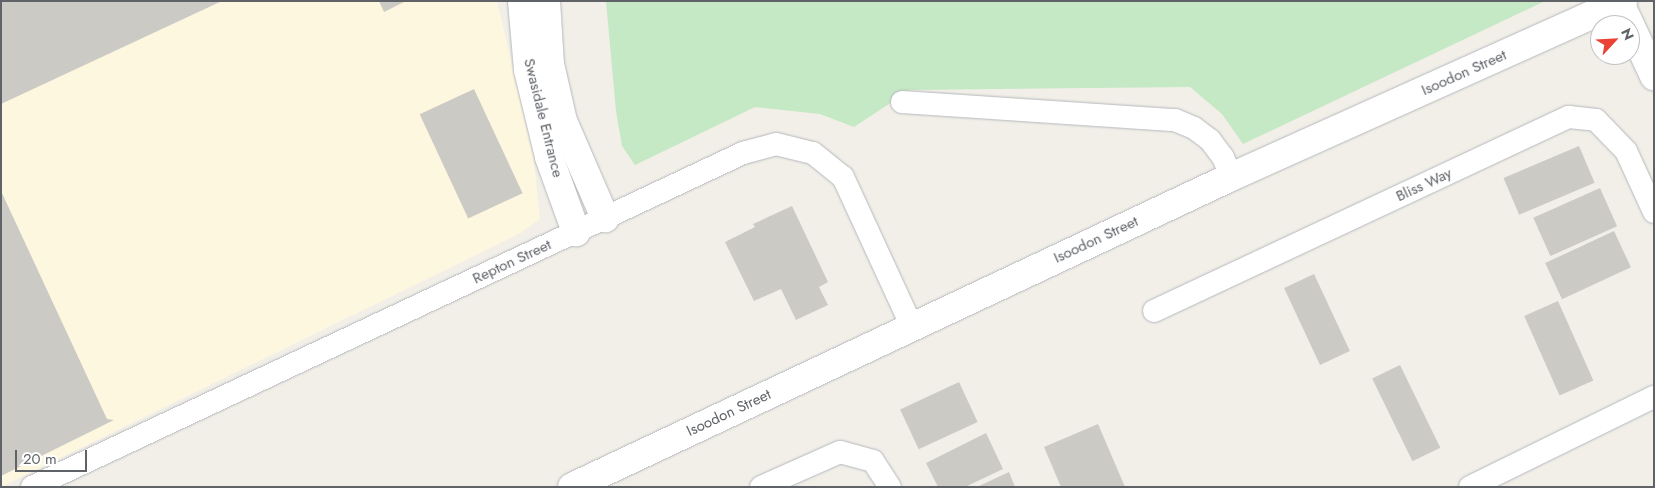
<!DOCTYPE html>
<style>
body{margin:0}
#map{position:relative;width:1655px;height:488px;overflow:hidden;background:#f1efe8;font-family:Jost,sans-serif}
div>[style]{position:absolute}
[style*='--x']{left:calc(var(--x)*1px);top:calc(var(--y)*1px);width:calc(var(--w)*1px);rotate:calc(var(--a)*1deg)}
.commercial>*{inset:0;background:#fef7e0}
.green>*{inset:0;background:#c5e8c5}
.building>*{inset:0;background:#cccac5;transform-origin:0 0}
.roads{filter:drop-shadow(0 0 1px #b5b8bc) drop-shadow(0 0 1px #b5b8bc)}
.street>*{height:22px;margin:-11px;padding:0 11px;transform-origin:11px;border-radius:11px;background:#fff}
.secondary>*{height:28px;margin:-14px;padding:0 14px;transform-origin:14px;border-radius:14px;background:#fff}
span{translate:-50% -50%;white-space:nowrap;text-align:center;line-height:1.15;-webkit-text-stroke:4.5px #fff;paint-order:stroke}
.street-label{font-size:15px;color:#5f6368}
.frame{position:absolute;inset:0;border:2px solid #5f6368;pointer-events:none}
.north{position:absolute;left:1590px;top:15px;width:50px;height:50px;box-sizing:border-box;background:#fff;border:1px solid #bfc1c3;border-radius:50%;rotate:65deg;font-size:14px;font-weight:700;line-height:20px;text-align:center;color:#5f6368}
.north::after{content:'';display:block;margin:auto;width:18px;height:22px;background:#ea4335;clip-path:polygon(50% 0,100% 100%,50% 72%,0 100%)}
.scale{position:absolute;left:15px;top:450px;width:72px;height:22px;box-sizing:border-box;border:2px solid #5f6368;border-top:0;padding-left:6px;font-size:15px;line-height:18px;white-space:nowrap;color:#5f6368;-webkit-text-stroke:4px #fff;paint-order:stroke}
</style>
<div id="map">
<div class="commercial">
<div style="clip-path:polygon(1px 1px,497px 1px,533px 154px,540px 219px,519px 234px,1px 487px)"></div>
</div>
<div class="green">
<div style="clip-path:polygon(606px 1px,1545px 1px,1243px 144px,1222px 114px,1190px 87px,910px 90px,854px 127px,820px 114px,755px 107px,635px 165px,622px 146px,616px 111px)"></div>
</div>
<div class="building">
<div style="clip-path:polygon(1px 1px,222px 1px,1px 104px)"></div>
<div style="clip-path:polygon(379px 1px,406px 1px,384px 12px)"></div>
<div style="left:474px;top:89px;width:115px;height:60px;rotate:65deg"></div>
<div style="left:1579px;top:146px;width:40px;height:82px;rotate:67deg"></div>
<div style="left:1600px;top:188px;width:42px;height:73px;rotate:66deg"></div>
<div style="clip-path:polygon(1px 191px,107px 419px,114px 420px,1px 476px)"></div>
<div style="clip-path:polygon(792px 206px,828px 282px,819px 287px,828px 305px,796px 320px,781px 289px,754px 301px,725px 242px,755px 227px,753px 224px)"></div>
<div style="left:1614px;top:231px;width:40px;height:76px;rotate:65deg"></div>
<div style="left:1314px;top:274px;width:85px;height:33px;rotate:65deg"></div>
<div style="left:1558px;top:301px;width:87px;height:37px;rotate:66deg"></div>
<div style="left:1400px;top:365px;width:92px;height:31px;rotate:64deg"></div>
<div style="left:959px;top:382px;width:44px;height:65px;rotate:65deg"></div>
<div style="clip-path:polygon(1098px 424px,1125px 487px,1061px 487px,1044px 447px)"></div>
<div style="clip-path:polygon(986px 433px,1003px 469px,965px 487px,938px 487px,926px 463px)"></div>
<div style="clip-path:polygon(1009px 472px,1015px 487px,977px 487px)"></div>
</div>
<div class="roads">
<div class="street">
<div style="--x:902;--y:102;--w:274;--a:3.8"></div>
<div style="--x:1175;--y:120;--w:21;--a:23"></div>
<div style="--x:1194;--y:128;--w:20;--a:37"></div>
<div style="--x:1210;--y:140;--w:21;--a:53"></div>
<div style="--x:1223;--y:157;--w:22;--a:68"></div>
<div style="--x:1154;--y:311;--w:458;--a:-25.1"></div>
<div style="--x:1569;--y:117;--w:27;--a:6"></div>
<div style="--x:1596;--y:120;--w:43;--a:45.9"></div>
<div style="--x:1626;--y:151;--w:67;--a:65.3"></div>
<div style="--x:32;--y:487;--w:786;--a:-25.16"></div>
<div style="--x:743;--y:153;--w:34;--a:-15"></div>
<div style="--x:776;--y:144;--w:38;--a:14"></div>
<div style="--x:813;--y:153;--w:38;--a:39"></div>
<div style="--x:843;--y:177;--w:165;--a:65.3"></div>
<div style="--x:761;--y:487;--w:86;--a:-23.9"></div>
<div style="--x:840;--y:452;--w:34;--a:15"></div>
<div style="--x:873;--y:461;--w:31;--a:57"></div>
<div style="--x:1470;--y:487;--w:205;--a:-26.1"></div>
</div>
<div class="secondary">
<div style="--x:522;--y:1;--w:69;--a:85"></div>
<div style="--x:528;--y:70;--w:89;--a:76.4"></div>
<div style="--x:549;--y:157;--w:80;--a:70.2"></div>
<div style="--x:546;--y:1;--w:63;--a:86.4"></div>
<div style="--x:550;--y:64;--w:58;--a:77.2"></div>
<div style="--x:563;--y:121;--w:106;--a:66.6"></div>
<div style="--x:1620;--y:3;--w:81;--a:65"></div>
<div style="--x:572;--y:487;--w:728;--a:-25.19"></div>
<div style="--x:1231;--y:177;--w:430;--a:-24.2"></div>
</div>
</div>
<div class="street-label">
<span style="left:1464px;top:73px;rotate:-24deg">Isoodon Street</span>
<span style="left:543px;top:118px;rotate:76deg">Swasidale Entrance</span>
<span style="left:1424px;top:185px;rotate:-25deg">Bliss Way</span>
<span style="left:1096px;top:240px;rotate:-25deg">Isoodon Street</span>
<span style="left:512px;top:262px;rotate:-25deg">Repton Street</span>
<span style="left:729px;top:413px;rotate:-25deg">Isoodon Street</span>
</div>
<div class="frame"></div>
<div class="north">N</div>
<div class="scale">20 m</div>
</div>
